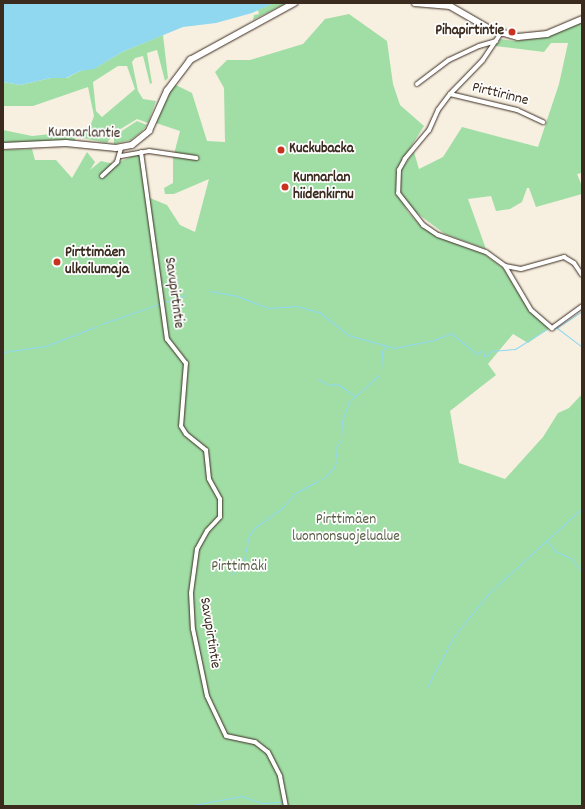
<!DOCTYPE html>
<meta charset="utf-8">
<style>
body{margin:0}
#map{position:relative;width:585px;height:809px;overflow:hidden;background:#f7f0e1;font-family:Dekko,sans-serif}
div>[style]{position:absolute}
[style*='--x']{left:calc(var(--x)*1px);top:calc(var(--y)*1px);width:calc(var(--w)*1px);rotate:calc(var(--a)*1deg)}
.green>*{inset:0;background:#a1dea6}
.water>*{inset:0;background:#8fd8f0}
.stream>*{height:1px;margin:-0.5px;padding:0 0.5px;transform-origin:0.5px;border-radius:0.5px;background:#8fd8f0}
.roads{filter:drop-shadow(0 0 1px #3b2a1e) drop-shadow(0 0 1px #3b2a1e)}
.minor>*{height:4px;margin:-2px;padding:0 2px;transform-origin:2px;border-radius:2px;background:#fff}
.secondary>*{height:5.5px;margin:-2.75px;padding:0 2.75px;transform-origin:2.75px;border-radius:2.75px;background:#fff}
.dots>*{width:11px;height:11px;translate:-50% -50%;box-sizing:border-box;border:2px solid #fff;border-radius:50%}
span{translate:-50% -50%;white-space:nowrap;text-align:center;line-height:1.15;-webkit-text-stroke:3.5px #fff;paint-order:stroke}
.poi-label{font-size:15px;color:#3b2a1e;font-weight:700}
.right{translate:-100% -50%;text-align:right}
.left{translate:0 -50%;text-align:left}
.street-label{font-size:15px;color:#3b2a1e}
.park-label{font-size:15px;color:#5a6047}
.frame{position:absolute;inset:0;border:4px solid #3b2a1e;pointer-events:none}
</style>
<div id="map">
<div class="green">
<div style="clip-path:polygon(274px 3px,286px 3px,253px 20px,254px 15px,259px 14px,258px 10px)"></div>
<div style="clip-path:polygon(349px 14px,387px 41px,393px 84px,400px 105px,424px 126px,397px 169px,397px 192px,408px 212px,420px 225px,434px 235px,484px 254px,503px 268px,529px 310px,549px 328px,528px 343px,513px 334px,488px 364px,496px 375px,450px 411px,459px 463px,505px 479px,543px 437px,558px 413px,569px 408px,582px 394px,582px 806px,3px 806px,3px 150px,32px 149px,35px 160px,56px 160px,72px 178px,87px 152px,95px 162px,90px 170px,101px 161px,114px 164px,143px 152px,150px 198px,167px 205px,180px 225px,195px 232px,209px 179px,174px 194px,165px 194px,164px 188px,173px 183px,173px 158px,180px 131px,156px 123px,174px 84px,192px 93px,207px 141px,225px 142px,224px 88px,215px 72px,227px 60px,250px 60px,303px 44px,325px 19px)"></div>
<div style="clip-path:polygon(582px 20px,582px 173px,577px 174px,582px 186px,582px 194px,536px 207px,529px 188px,527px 188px,522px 202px,510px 209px,496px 211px,491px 196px,468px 199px,486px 249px,445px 234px,414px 211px,400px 192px,400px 171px,414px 152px,419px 169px,443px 157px,462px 127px,538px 147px,559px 84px,568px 43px,551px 43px,544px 52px,495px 46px,501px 39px,514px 41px,545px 37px)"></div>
<div style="clip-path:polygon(evenodd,163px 35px,168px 78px,165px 81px,157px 50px,147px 53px,152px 83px,150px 84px,143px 56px,135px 58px,132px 62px,138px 91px,143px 99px,156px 101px,148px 123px,137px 119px,114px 133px,107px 143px,77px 137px,63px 131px,84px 130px,91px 124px,94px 116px,88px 87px,33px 106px,3px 106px,3px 82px,20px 85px,51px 78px,67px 78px,80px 71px,97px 67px,122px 52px,163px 35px,118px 66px,127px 66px,135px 89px,102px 117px,96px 111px,93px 82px,118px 66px)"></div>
<div style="clip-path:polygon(137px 121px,147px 125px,142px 131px,131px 140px,114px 144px,114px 136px)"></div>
<div style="clip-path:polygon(3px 130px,32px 136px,60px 133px,75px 138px,75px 141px,3px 145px)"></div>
</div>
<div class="water">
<div style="clip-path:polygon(3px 3px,274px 3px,252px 13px,216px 23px,183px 27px,122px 52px,94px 69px,80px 71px,66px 78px,51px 78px,20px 85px,3px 82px)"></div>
</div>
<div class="stream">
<div style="--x:210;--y:291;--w:27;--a:10"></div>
<div style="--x:237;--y:296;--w:34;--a:21"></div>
<div style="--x:269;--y:308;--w:27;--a:-4"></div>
<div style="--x:296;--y:306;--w:24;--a:15"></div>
<div style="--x:319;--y:312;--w:37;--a:38"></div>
<div style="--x:348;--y:335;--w:48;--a:15.8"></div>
<div style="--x:394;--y:348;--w:41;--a:-11.3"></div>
<div style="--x:434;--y:340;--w:18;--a:-22"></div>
<div style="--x:451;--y:333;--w:33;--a:39"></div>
<div style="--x:477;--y:354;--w:7;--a:-34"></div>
<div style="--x:483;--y:350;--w:6;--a:81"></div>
<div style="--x:484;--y:356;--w:3;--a:0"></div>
<div style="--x:487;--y:356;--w:6;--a:-51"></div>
<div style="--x:491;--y:351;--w:24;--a:-5"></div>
<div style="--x:515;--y:349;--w:38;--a:-32"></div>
<div style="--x:165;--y:302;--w:23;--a:-18"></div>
<div style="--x:101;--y:324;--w:61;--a:-19"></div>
<div style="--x:556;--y:328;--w:31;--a:-33"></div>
<div style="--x:557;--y:328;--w:31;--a:37"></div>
<div style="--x:3;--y:352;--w:43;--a:-7.9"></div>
<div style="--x:46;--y:346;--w:55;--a:-21.4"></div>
<div style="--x:381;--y:372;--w:21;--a:-87"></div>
<div style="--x:382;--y:351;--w:6;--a:-51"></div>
<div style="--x:318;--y:379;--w:10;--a:29"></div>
<div style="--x:327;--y:384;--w:12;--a:5"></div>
<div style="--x:339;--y:385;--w:19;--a:35"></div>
<div style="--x:321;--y:480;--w:16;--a:-43"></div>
<div style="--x:333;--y:469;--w:10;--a:-66"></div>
<div style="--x:337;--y:460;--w:11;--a:-100"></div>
<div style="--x:335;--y:449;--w:11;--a:-56"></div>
<div style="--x:341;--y:440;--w:19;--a:-87"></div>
<div style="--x:342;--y:421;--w:20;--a:-70"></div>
<div style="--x:349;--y:402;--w:40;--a:-42"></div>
<div style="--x:547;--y:541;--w:13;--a:51"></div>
<div style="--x:555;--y:551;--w:17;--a:24"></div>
<div style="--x:571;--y:558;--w:18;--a:52"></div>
<div style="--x:232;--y:574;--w:19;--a:-51"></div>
<div style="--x:244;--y:559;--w:24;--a:-78"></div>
<div style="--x:249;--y:536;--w:8;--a:-60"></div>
<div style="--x:253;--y:529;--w:37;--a:-36"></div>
<div style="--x:283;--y:507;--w:18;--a:-49"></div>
<div style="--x:295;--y:493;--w:26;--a:-28"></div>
<div style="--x:427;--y:687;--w:58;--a:-62.1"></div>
<div style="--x:454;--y:636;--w:55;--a:-50.9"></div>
<div style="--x:489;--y:593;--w:126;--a:-42.4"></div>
<div style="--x:187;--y:806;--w:56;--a:-10.3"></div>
<div style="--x:242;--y:796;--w:20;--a:20"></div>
<div style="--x:261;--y:803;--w:22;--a:-3"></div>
</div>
<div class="roads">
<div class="minor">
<div style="--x:501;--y:33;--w:32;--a:124"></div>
<div style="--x:483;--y:60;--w:47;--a:134.1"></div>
<div style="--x:450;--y:94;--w:20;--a:127"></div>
<div style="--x:438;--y:110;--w:22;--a:114"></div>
<div style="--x:429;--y:130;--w:38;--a:130"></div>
<div style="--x:405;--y:159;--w:13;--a:119"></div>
<div style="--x:399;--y:170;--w:23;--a:92"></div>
<div style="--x:398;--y:193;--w:41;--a:52"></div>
<div style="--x:423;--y:225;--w:18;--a:34"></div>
<div style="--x:438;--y:235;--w:51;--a:19.5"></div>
<div style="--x:486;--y:252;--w:24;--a:36"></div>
<div style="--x:505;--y:266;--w:51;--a:59.4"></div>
<div style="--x:531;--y:310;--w:28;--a:41"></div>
<div style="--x:552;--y:328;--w:37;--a:-36"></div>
<div style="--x:417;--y:84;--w:40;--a:-37"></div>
<div style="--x:449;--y:60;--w:33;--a:-25"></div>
<div style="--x:479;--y:46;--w:18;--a:-16"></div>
<div style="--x:450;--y:94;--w:69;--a:13.4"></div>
<div style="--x:517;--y:110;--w:29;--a:25"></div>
<div style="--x:141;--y:152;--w:189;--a:82.1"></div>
<div style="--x:167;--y:339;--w:31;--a:52"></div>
<div style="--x:186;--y:363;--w:63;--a:94.5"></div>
<div style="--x:181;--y:426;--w:9;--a:58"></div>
<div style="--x:186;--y:434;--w:26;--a:39"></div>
<div style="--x:206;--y:450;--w:29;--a:84"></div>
<div style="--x:209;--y:479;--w:23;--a:61"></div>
<div style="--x:220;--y:499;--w:18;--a:90"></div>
<div style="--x:220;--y:517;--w:19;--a:133"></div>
<div style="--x:207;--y:531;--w:21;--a:119"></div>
<div style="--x:197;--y:549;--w:44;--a:97.8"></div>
<div style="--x:191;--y:593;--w:36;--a:87"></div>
<div style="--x:193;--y:629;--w:68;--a:78.2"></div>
<div style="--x:207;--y:696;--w:44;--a:64.6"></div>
<div style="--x:226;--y:736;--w:30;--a:12"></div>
<div style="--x:255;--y:742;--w:16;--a:38"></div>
<div style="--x:268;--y:752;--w:27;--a:63"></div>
<div style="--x:280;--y:776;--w:31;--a:79"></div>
<div style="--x:121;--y:156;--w:28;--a:-10"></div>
<div style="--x:149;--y:151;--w:48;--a:8.5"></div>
<div style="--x:102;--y:176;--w:21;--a:-43"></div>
<div style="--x:117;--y:162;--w:15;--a:-74"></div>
<div style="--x:505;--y:266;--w:16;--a:11"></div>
<div style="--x:521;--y:269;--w:45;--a:-15.6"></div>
<div style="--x:564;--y:257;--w:12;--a:31"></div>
<div style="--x:574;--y:263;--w:14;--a:56"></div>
</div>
<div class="secondary">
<div style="--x:415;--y:3;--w:35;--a:5"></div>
<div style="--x:450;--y:6;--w:46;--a:29.9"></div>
<div style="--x:490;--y:29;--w:29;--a:16"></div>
<div style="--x:518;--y:37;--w:29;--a:-6"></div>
<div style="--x:547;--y:34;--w:38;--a:-23"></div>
<div style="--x:3;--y:146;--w:63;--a:-2.7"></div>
<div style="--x:66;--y:143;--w:50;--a:5.7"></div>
<div style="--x:116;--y:148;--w:16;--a:-11"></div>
<div style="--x:132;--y:145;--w:22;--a:-39"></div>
<div style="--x:149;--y:131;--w:44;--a:-65.8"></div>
<div style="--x:167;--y:91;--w:39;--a:-53"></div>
<div style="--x:190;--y:60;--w:119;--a:-28.7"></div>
</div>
</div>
<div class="dots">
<div style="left:512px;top:32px;background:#c8321e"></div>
<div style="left:281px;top:150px;background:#c8321e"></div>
<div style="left:285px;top:187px;background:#c8321e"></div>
<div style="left:57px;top:262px;background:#c8321e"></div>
</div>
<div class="poi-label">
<span class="right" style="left:504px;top:32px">Pihapirtintie</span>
<span class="left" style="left:289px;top:150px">Kuckubacka</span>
<span class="left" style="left:293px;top:187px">Kunnarlan<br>hiidenkirnu</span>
<span class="left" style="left:65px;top:262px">Pirttimäen<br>ulkoilumaja</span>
</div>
<div class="street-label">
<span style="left:500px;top:95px;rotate:14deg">Pirttirinne</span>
<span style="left:84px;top:134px;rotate:1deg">Kunnarlantie</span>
<span style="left:173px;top:293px;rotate:82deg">Savupirtintie</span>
<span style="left:209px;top:633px;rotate:81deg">Savupirtintie</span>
</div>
<div class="park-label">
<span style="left:346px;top:529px">Pirttimäen<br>luonnonsuojelualue</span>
<span style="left:239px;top:568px">Pirttimäki</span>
</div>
<div class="frame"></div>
</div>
